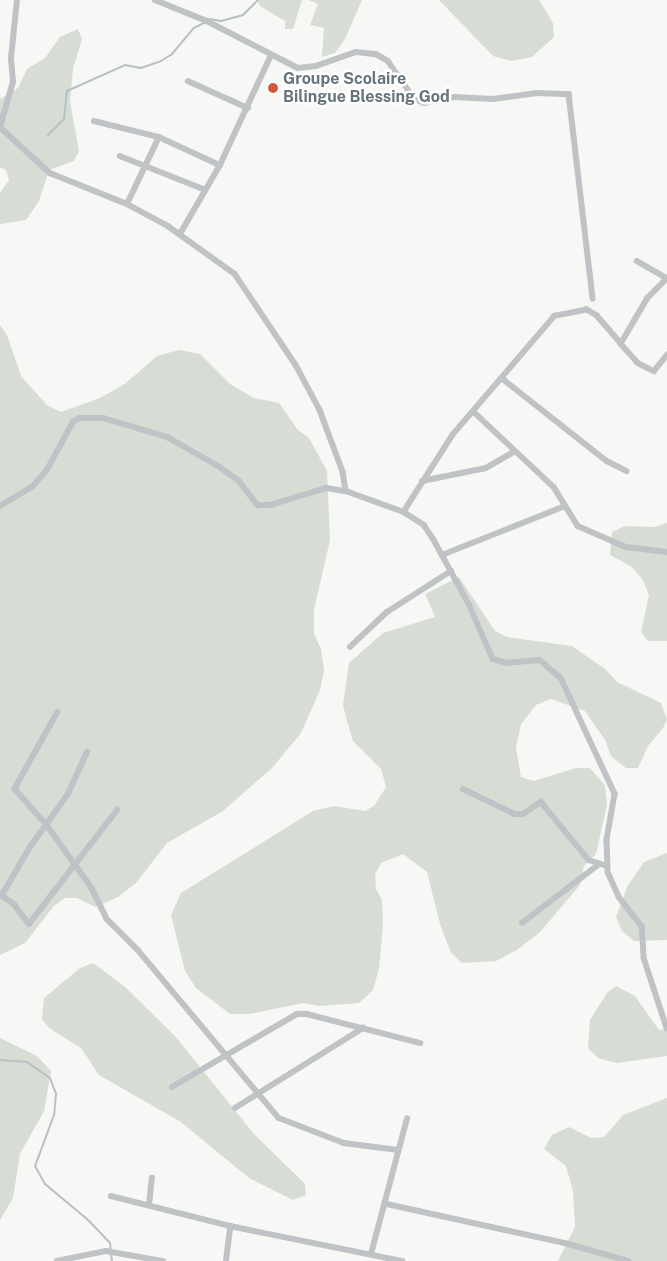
<!DOCTYPE html>
<style>
body{margin:0}
#map{position:relative;width:667px;height:1261px;overflow:hidden;background:#f7f7f5;font-family:"Public Sans",sans-serif}
div>[style]{position:absolute}
[style*='--x']{left:calc(var(--x)*1px);top:calc(var(--y)*1px);width:calc(var(--w)*1px);rotate:calc(var(--a)*1deg)}
.green>*{inset:0;background:#d7dcd5}
.stream>*{height:2px;margin:-1px;padding:0 1px;transform-origin:1px;border-radius:1px;background:#b6c1c4}
.minor>*{height:5.5px;margin:-2.75px;padding:0 2.75px;transform-origin:2.75px;border-radius:2.75px;background:#bfc3c6}
.dots>*{width:14px;height:14px;translate:-50% -50%;box-sizing:border-box;border:2px solid #fff;border-radius:50%}
span{translate:-50% -50%;white-space:nowrap;text-align:center;line-height:1.15;-webkit-text-stroke:5px #fff;paint-order:stroke}
.poi-label{font-size:16px;color:#66747c;font-weight:700}
.left{translate:0 -50%;text-align:left}
</style>
<div id="map">
<div class="green">
<div style="clip-path:polygon(257px 0,302px 0,293px 29px,285px 29px,285px 21px,260px 6px)"></div>
<div style="clip-path:polygon(308px 0,362px 0,345px 39px,335px 53px,322px 57px,324px 28px,310px 25px,318px 4px)"></div>
<div style="clip-path:polygon(439px 0,539px 0,553px 23px,554px 37px,532px 57px,511px 61px,493px 56px)"></div>
<div style="clip-path:polygon(78px 29px,82px 39px,73px 69px,70px 101px,79px 151px,74px 161px,49px 170px,39px 201px,26px 220px,0 224px,0 193px,9px 180px,6px 170px,0 167px,0 99px,18px 88px,27px 69px,45px 58px,60px 37px)"></div>
<div style="clip-path:polygon(0 325px,7px 335px,21px 376px,47px 405px,61px 412px,100px 398px,125px 384px,157px 356px,179px 350px,200px 354px,230px 384px,254px 398px,279px 403px,298px 430px,309px 438px,327px 471px,330px 540px,314px 610px,314px 634px,321px 649px,324px 670px,320px 690px,301px 733px,272px 768px,223px 811px,167px 843px,136px 883px,118px 897px,95px 907px,77px 898px,65px 898px,54px 906px,25px 943px,0 955px)"></div>
<div style="clip-path:polygon(667px 523px,667px 641px,648px 641px,641px 632px,649px 595px,643px 580px,632px 567px,610px 555px,612px 532px,625px 526px,655px 527px)"></div>
<div style="clip-path:polygon(459px 577px,495px 631px,507px 637px,572px 646px,605px 669px,617px 682px,661px 703px,667px 719px,663px 728px,648px 746px,638px 768px,626px 768px,611px 756px,605px 740px,585px 711px,551px 699px,536px 705px,521px 724px,516px 747px,521px 777px,534px 781px,576px 768px,590px 768px,605px 785px,607px 805px,596px 854px,584px 866px,580px 885px,540px 932px,517px 950px,496px 961px,462px 963px,451px 953px,440px 924px,427px 872px,403px 854px,381px 863px,375px 874px,376px 889px,382px 900px,383px 925px,379px 969px,373px 990px,359px 1003px,319px 1006px,303px 1003px,250px 1014px,230px 1014px,196px 988px,185px 971px,171px 915px,181px 893px,313px 811px,334px 806px,365px 811px,374px 806px,386px 787px,381px 769px,353px 741px,347px 721px,343px 705px,349px 663px,383px 633px,435px 617px,425px 594px)"></div>
<div style="clip-path:polygon(667px 853px,667px 940px,634px 941px,622px 931px,616px 917px,628px 885px,644px 862px)"></div>
<div style="clip-path:polygon(93px 963px,124px 986px,175px 1036px,254px 1134px,305px 1184px,306px 1195px,293px 1200px,249px 1178px,181px 1122px,99px 1075px,81px 1048px,49px 1028px,42px 1019px,44px 998px,80px 968px)"></div>
<div style="clip-path:polygon(616px 986px,635px 996px,659px 1030px,667px 1029px,667px 1056px,617px 1063px,598px 1058px,588px 1048px,590px 1020px,607px 993px)"></div>
<div style="clip-path:polygon(0 1038px,37px 1056px,51px 1071px,44px 1111px,20px 1154px,13px 1198px,0 1220px)"></div>
<div style="clip-path:polygon(667px 1098px,667px 1261px,558px 1261px,575px 1227px,573px 1191px,566px 1166px,544px 1149px,552px 1135px,569px 1127px,591px 1138px,604px 1137px,623px 1115px)"></div>
</div>
<div class="stream">
<div style="--x:210;--y:19;--w:11;--a:10"></div>
<div style="--x:221;--y:21;--w:23;--a:-15"></div>
<div style="--x:243;--y:15;--w:21;--a:-45"></div>
<div style="--x:48;--y:135;--w:23;--a:-45"></div>
<div style="--x:64;--y:119;--w:28;--a:-84"></div>
<div style="--x:67;--y:91;--w:64;--a:-24.1"></div>
<div style="--x:125;--y:65;--w:16;--a:11"></div>
<div style="--x:141;--y:68;--w:21;--a:-19"></div>
<div style="--x:161;--y:61;--w:13;--a:-32"></div>
<div style="--x:172;--y:54;--w:34;--a:-50"></div>
<div style="--x:194;--y:28;--w:13;--a:-27"></div>
<div style="--x:0;--y:1060;--w:27;--a:4"></div>
<div style="--x:27;--y:1062;--w:28;--a:35"></div>
<div style="--x:50;--y:1078;--w:17;--a:69"></div>
<div style="--x:56;--y:1094;--w:21;--a:95"></div>
<div style="--x:54;--y:1115;--w:54;--a:110.4"></div>
<div style="--x:35;--y:1166;--w:21;--a:61"></div>
<div style="--x:45;--y:1184;--w:55;--a:39.8"></div>
<div style="--x:87;--y:1219;--w:33;--a:46"></div>
<div style="--x:110;--y:1243;--w:18;--a:84"></div>
</div>
<div class="minor">
<div style="--x:155;--y:0;--w:56;--a:22"></div>
<div style="--x:207;--y:21;--w:102;--a:27.3"></div>
<div style="--x:298;--y:68;--w:18;--a:-6"></div>
<div style="--x:316;--y:66;--w:42;--a:-19.3"></div>
<div style="--x:356;--y:52;--w:20;--a:6"></div>
<div style="--x:376;--y:54;--w:14;--a:30"></div>
<div style="--x:388;--y:61;--w:45;--a:54.9"></div>
<div style="--x:414;--y:98;--w:11;--a:27"></div>
<div style="--x:424;--y:103;--w:32;--a:-11"></div>
<div style="--x:455;--y:97;--w:38;--a:3"></div>
<div style="--x:493;--y:99;--w:44;--a:-7.8"></div>
<div style="--x:537;--y:93;--w:32;--a:2"></div>
<div style="--x:569;--y:94;--w:206;--a:83.3"></div>
<div style="--x:188;--y:81;--w:66;--a:24.2"></div>
<div style="--x:94;--y:121;--w:67;--a:13.8"></div>
<div style="--x:159;--y:137;--w:67;--a:24.7"></div>
<div style="--x:0;--y:127;--w:68;--a:42.6"></div>
<div style="--x:50;--y:173;--w:83;--a:21.9"></div>
<div style="--x:127;--y:204;--w:47;--a:28.2"></div>
<div style="--x:168;--y:226;--w:82;--a:35.6"></div>
<div style="--x:235;--y:274;--w:110;--a:56.2"></div>
<div style="--x:296;--y:365;--w:51;--a:61.9"></div>
<div style="--x:320;--y:410;--w:66;--a:69.6"></div>
<div style="--x:343;--y:472;--w:19;--a:81"></div>
<div style="--x:0;--y:127;--w:47;--a:-73.9"></div>
<div style="--x:13;--y:82;--w:24;--a:-95"></div>
<div style="--x:11;--y:58;--w:58;--a:-84.1"></div>
<div style="--x:120;--y:156;--w:92;--a:21.6"></div>
<div style="--x:127;--y:204;--w:74;--a:-64.5"></div>
<div style="--x:180;--y:234;--w:80;--a:-59.9"></div>
<div style="--x:220;--y:165;--w:121;--a:-65.1"></div>
<div style="--x:637;--y:261;--w:34;--a:30"></div>
<div style="--x:667;--y:279;--w:27;--a:135"></div>
<div style="--x:648;--y:298;--w:53;--a:120.4"></div>
<div style="--x:621;--y:344;--w:37;--a:-131"></div>
<div style="--x:597;--y:316;--w:12;--a:-149"></div>
<div style="--x:587;--y:310;--w:33;--a:169"></div>
<div style="--x:555;--y:316;--w:157;--a:130.6"></div>
<div style="--x:453;--y:435;--w:91;--a:122.5"></div>
<div style="--x:404;--y:512;--w:24;--a:33"></div>
<div style="--x:424;--y:525;--w:18;--a:56"></div>
<div style="--x:434;--y:540;--w:73;--a:61.3"></div>
<div style="--x:469;--y:604;--w:60;--a:66.4"></div>
<div style="--x:493;--y:659;--w:14;--a:17"></div>
<div style="--x:506;--y:663;--w:34;--a:-5"></div>
<div style="--x:540;--y:660;--w:28;--a:41"></div>
<div style="--x:561;--y:678;--w:128;--a:65"></div>
<div style="--x:615;--y:794;--w:47;--a:99.9"></div>
<div style="--x:607;--y:840;--w:32;--a:88"></div>
<div style="--x:608;--y:872;--w:27;--a:66"></div>
<div style="--x:619;--y:897;--w:37;--a:52"></div>
<div style="--x:642;--y:926;--w:32;--a:86"></div>
<div style="--x:644;--y:958;--w:74;--a:71.8"></div>
<div style="--x:621;--y:344;--w:25;--a:48"></div>
<div style="--x:638;--y:363;--w:18;--a:27"></div>
<div style="--x:654;--y:371;--w:21;--a:-51"></div>
<div style="--x:503;--y:379;--w:132;--a:38.3"></div>
<div style="--x:607;--y:461;--w:22;--a:27"></div>
<div style="--x:474;--y:412;--w:110;--a:43.2"></div>
<div style="--x:554;--y:487;--w:46;--a:58.4"></div>
<div style="--x:578;--y:526;--w:52;--a:23.6"></div>
<div style="--x:626;--y:547;--w:41;--a:7"></div>
<div style="--x:422;--y:481;--w:65;--a:-11.5"></div>
<div style="--x:486;--y:468;--w:32;--a:-30"></div>
<div style="--x:0;--y:506;--w:37;--a:-31"></div>
<div style="--x:32;--y:487;--w:23;--a:-49"></div>
<div style="--x:47;--y:470;--w:55;--a:-61.6"></div>
<div style="--x:73;--y:422;--w:8;--a:-30"></div>
<div style="--x:80;--y:418;--w:23;--a:0"></div>
<div style="--x:103;--y:418;--w:67;--a:16.5"></div>
<div style="--x:167;--y:437;--w:61;--a:29.5"></div>
<div style="--x:220;--y:467;--w:24;--a:36"></div>
<div style="--x:239;--y:481;--w:31;--a:52"></div>
<div style="--x:258;--y:505;--w:13;--a:0"></div>
<div style="--x:271;--y:505;--w:58;--a:-17.2"></div>
<div style="--x:326;--y:488;--w:20;--a:9"></div>
<div style="--x:346;--y:491;--w:62;--a:19.9"></div>
<div style="--x:442;--y:555;--w:132;--a:-21.7"></div>
<div style="--x:350;--y:647;--w:51;--a:-43.4"></div>
<div style="--x:387;--y:612;--w:76;--a:-32.6"></div>
<div style="--x:58;--y:712;--w:88;--a:119.2"></div>
<div style="--x:15;--y:789;--w:48;--a:48.4"></div>
<div style="--x:47;--y:825;--w:77;--a:54.5"></div>
<div style="--x:92;--y:888;--w:34;--a:64"></div>
<div style="--x:107;--y:919;--w:44;--a:45"></div>
<div style="--x:138;--y:950;--w:219;--a:50"></div>
<div style="--x:279;--y:1118;--w:70;--a:21"></div>
<div style="--x:344;--y:1143;--w:54;--a:7.4"></div>
<div style="--x:463;--y:789;--w:58;--a:25.7"></div>
<div style="--x:515;--y:814;--w:8;--a:0"></div>
<div style="--x:523;--y:814;--w:22;--a:-34"></div>
<div style="--x:541;--y:802;--w:75;--a:50.4"></div>
<div style="--x:589;--y:860;--w:19;--a:18"></div>
<div style="--x:0;--y:894;--w:17;--a:36"></div>
<div style="--x:14;--y:904;--w:25;--a:53"></div>
<div style="--x:29;--y:924;--w:144;--a:-52.3"></div>
<div style="--x:2;--y:895;--w:56;--a:-59.7"></div>
<div style="--x:30;--y:847;--w:65;--a:-54.4"></div>
<div style="--x:68;--y:794;--w:46;--a:-65.7"></div>
<div style="--x:522;--y:923;--w:96;--a:-37.3"></div>
<div style="--x:172;--y:1087;--w:145;--a:-30.3"></div>
<div style="--x:297;--y:1014;--w:10;--a:0"></div>
<div style="--x:307;--y:1014;--w:117;--a:14.4"></div>
<div style="--x:235;--y:1108;--w:151;--a:-32"></div>
<div style="--x:111;--y:1196;--w:123;--a:14.1"></div>
<div style="--x:230;--y:1226;--w:176;--a:11.5"></div>
<div style="--x:387;--y:1204;--w:182;--a:12.4"></div>
<div style="--x:565;--y:1243;--w:66;--a:15.9"></div>
<div style="--x:149;--y:1205;--w:27;--a:-84"></div>
<div style="--x:371;--y:1254;--w:140;--a:-75.1"></div>
<div style="--x:57;--y:1261;--w:50;--a:-11.5"></div>
<div style="--x:106;--y:1251;--w:58;--a:10"></div>
<div style="--x:226;--y:1261;--w:35;--a:-83"></div>
</div>
<div class="dots">
<div style="left:273px;top:88px;background:#ce593e"></div>
</div>
<div class="poi-label">
<span class="left" style="left:283px;top:88px">Groupe Scolaire<br>Bilingue Blessing God</span>
</div>
</div>
